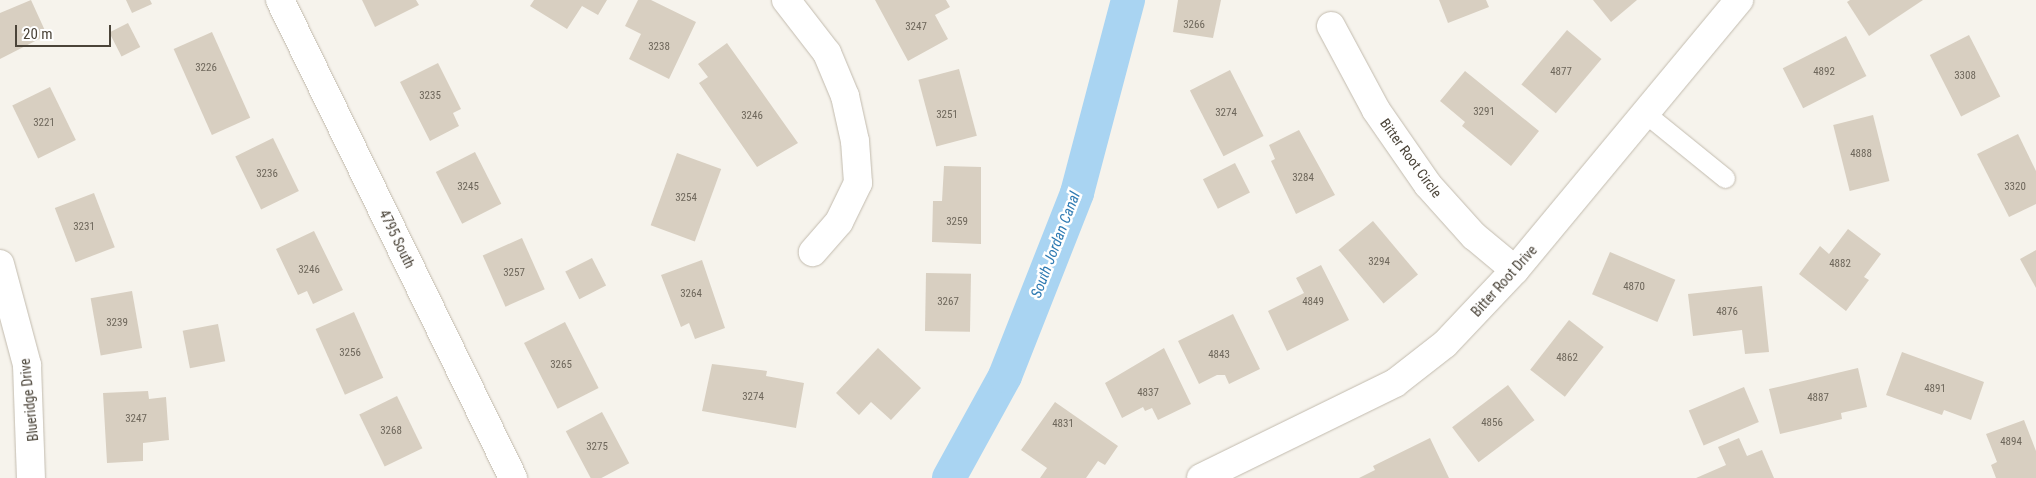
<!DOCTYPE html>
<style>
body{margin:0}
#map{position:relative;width:2036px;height:478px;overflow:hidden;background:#f6f3ec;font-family:"Roboto Condensed",sans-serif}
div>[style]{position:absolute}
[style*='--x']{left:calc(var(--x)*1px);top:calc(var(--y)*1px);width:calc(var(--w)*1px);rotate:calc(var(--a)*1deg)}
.canal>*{height:34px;margin:-17px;padding:0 17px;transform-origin:17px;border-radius:17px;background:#a9d4f2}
.building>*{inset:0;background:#d8cfc1;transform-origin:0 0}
.roads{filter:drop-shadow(0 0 1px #c2bbae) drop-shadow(0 0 1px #c2bbae)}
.service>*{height:19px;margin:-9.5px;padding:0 9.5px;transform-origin:9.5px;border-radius:9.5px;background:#fff}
.minor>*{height:28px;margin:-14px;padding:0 14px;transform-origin:14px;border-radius:14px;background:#fff}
span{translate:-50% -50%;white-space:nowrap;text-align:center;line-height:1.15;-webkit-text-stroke:5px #fff;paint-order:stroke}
.number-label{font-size:11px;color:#6e675b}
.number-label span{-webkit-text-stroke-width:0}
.street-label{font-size:14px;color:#4b4439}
.water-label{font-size:15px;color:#2e7ab2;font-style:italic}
.scale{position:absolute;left:15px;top:25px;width:96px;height:22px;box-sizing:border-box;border:2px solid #4b4439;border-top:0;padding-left:6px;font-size:15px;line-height:18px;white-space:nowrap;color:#4b4439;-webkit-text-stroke:4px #fff;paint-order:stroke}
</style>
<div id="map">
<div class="canal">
<div style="--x:949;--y:478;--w:116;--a:-61.2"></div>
<div style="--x:1005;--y:376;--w:197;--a:-68.5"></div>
<div style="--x:1077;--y:193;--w:200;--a:-75.2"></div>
</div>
<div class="building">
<div style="clip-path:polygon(31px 0,47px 35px,0 59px,0 13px)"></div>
<div style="clip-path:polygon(126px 0,150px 0,152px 4px,132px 13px)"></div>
<div style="clip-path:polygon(362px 0,416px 0,419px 5px,375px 27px)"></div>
<div style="clip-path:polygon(534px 0,607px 0,598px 15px,582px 6px,567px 29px,530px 6px)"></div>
<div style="clip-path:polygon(638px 0,651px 0,696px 22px,669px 79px,629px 59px,641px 34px,625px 26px)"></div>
<div style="clip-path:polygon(875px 0,946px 0,950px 7px,935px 15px,948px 39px,908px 61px)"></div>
<div style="clip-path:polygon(1178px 0,1221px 0,1213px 38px,1173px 32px)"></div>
<div style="clip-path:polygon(1439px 0,1486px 0,1489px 7px,1448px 23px)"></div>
<div style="clip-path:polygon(1593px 0,1637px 0,1611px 22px)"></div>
<div style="clip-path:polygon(1850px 0,1923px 0,1869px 36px,1847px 2px)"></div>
<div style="left:128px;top:23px;width:27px;height:21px;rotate:63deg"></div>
<div style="left:1567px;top:30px;width:45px;height:71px;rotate:40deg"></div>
<div style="left:212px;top:32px;width:94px;height:42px;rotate:66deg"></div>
<div style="left:1969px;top:35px;width:69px;height:44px;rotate:63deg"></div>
<div style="left:1846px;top:36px;width:45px;height:71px;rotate:63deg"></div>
<div style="clip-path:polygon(727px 43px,798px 143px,757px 167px,699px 83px,708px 77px,698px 64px)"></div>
<div style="clip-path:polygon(438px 63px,461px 109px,453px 113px,459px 126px,430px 141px,400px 82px)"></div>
<div style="left:959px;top:69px;width:69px;height:42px;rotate:75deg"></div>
<div style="left:1230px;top:70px;width:74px;height:45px;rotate:63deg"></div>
<div style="clip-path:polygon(1465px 71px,1539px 131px,1511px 166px,1462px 126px,1465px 122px,1440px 101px)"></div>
<div style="left:50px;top:87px;width:59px;height:42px;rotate:64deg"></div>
<div style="left:1873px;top:115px;width:68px;height:41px;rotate:76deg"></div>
<div style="clip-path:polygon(1299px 130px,1335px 195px,1296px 214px,1271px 161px,1275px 159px,1269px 145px)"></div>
<div style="clip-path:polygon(2018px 134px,2036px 171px,2036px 204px,2009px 217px,1977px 154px)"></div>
<div style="left:273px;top:138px;width:59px;height:42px;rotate:64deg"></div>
<div style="left:475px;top:152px;width:58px;height:44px;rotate:63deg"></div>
<div style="left:677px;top:153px;width:47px;height:77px;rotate:20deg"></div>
<div style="left:1235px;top:163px;width:33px;height:36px;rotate:63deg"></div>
<div style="clip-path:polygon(944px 166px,981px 167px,981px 244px,932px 242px,933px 201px,942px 201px)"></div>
<div style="left:94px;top:193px;width:58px;height:42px;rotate:69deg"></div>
<div style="left:1373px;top:221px;width:70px;height:45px;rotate:50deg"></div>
<div style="clip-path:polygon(1848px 229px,1881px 254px,1864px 277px,1869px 280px,1846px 311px,1799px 274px,1820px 246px,1829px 254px)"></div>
<div style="clip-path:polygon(314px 231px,343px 290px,313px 304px,307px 291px,298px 295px,276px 249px)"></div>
<div style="left:522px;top:238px;width:56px;height:43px;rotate:66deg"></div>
<div style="clip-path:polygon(2036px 250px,2036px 288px,2020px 259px)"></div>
<div style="left:1610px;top:252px;width:71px;height:46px;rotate:23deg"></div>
<div style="left:592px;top:258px;width:31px;height:30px;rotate:63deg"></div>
<div style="clip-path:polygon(702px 260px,725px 328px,695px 339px,689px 323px,681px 327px,661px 275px)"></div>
<div style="clip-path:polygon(1321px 265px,1349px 320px,1287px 351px,1268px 311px,1304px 293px,1296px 278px)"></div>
<div style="left:926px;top:273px;width:45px;height:58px;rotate:1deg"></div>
<div style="clip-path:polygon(1762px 286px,1769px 352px,1745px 354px,1742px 330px,1693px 336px,1688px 294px)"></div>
<div style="left:132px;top:291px;width:58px;height:42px;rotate:80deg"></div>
<div style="left:354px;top:312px;width:72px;height:42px;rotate:66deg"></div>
<div style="clip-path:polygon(1233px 314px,1260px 369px,1229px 384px,1225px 375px,1217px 375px,1199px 384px,1178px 341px)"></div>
<div style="left:1569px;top:320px;width:44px;height:63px;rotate:38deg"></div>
<div style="left:565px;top:322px;width:74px;height:46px;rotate:63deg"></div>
<div style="left:218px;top:324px;width:38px;height:36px;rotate:79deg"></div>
<div style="clip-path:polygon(878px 348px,921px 388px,891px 420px,871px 402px,859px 415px,836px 393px)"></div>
<div style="clip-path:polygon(1164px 348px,1191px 404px,1158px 420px,1152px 408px,1145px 411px,1143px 407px,1122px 418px,1105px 383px)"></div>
<div style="clip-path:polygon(1902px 352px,1984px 382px,1971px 420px,1944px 410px,1942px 415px,1886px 395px)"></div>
<div style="clip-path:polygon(712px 364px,767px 371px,766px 376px,804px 383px,796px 428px,702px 411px)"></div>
<div style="clip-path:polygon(1858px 368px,1867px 407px,1841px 413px,1842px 419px,1780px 434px,1769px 389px)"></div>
<div style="left:1508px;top:385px;width:44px;height:70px;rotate:53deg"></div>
<div style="left:1744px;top:387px;width:38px;height:60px;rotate:67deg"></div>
<div style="clip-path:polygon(148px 391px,149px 399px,166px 397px,169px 440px,143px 443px,143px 461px,107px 463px,103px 393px)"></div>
<div style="left:397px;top:396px;width:58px;height:42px;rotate:64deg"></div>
<div style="clip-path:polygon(1055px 402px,1118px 446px,1105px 465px,1098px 461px,1086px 478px,1040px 478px,1047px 468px,1021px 450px)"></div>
<div style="left:602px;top:412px;width:58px;height:41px;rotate:62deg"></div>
<div style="clip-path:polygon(2024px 420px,2036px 451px,2036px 478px,1996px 478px,1991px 465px,1997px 462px,1986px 434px)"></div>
<div style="clip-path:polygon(1430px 438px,1449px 478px,1359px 478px,1375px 470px,1373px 466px)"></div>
<div style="clip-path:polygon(1739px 438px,1747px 456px,1762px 450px,1774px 478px,1696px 478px,1726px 465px,1718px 447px)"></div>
</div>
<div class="roads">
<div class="service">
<div style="--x:1645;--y:113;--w:103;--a:39.1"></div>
</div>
<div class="minor">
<div style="--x:280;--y:0;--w:532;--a:64.01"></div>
<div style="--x:786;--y:0;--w:67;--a:52.3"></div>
<div style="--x:827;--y:53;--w:47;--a:67.3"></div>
<div style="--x:845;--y:96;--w:46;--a:77.5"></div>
<div style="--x:855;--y:141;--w:42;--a:85.9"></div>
<div style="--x:858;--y:183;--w:43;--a:116"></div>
<div style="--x:839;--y:222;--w:40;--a:131"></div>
<div style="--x:1331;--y:26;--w:95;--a:61.8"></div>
<div style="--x:1376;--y:110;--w:91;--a:55.3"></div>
<div style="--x:1428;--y:185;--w:69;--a:48"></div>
<div style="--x:1474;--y:236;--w:53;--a:39.7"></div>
<div style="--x:0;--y:264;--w:105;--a:75"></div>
<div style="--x:27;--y:365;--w:113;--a:88"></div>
<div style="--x:1201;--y:478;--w:216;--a:-26.1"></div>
<div style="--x:1395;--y:383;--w:63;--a:-38"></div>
<div style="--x:1445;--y:344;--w:102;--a:-46.6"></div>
<div style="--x:1515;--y:270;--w:351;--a:-50.3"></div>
</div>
</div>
<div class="number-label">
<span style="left:1194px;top:25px">3266</span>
<span style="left:916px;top:27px">3247</span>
<span style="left:659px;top:47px">3238</span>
<span style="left:206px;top:68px">3226</span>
<span style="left:1561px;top:72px">4877</span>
<span style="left:1824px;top:72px">4892</span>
<span style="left:1965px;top:76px">3308</span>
<span style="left:430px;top:96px">3235</span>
<span style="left:1484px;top:112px">3291</span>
<span style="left:1226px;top:113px">3274</span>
<span style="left:947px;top:115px">3251</span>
<span style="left:752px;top:116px">3246</span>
<span style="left:44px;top:123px">3221</span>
<span style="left:1861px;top:154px">4888</span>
<span style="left:267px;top:174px">3236</span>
<span style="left:1303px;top:178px">3284</span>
<span style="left:468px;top:187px">3245</span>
<span style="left:2015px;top:187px">3320</span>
<span style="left:686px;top:198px">3254</span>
<span style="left:957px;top:222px">3259</span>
<span style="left:84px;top:227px">3231</span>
<span style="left:1379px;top:262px">3294</span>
<span style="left:1840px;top:264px">4882</span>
<span style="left:309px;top:270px">3246</span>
<span style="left:514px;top:273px">3257</span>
<span style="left:1634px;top:287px">4870</span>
<span style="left:691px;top:294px">3264</span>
<span style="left:948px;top:302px">3267</span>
<span style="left:1313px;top:302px">4849</span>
<span style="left:1727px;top:312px">4876</span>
<span style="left:117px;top:323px">3239</span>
<span style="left:350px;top:353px">3256</span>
<span style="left:1219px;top:355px">4843</span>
<span style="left:1567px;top:358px">4862</span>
<span style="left:561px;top:365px">3265</span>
<span style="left:1935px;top:389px">4891</span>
<span style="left:1148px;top:393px">4837</span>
<span style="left:753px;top:397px">3274</span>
<span style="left:1818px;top:398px">4887</span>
<span style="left:136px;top:419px">3247</span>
<span style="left:1492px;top:423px">4856</span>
<span style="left:1063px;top:424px">4831</span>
<span style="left:391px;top:431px">3268</span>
<span style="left:2011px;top:442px">4894</span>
<span style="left:597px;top:447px">3275</span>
</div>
<div class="street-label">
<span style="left:1411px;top:158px;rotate:54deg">Bitter Root Circle</span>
<span style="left:397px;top:239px;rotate:64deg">4795 South</span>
<span style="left:1504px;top:281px;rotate:-48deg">Bitter Root Drive</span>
<span style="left:29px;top:400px;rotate:-96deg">Blueridge Drive</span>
</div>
<div class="water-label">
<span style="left:1056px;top:245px;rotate:-69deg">South Jordan Canal</span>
</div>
<div class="scale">20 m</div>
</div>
